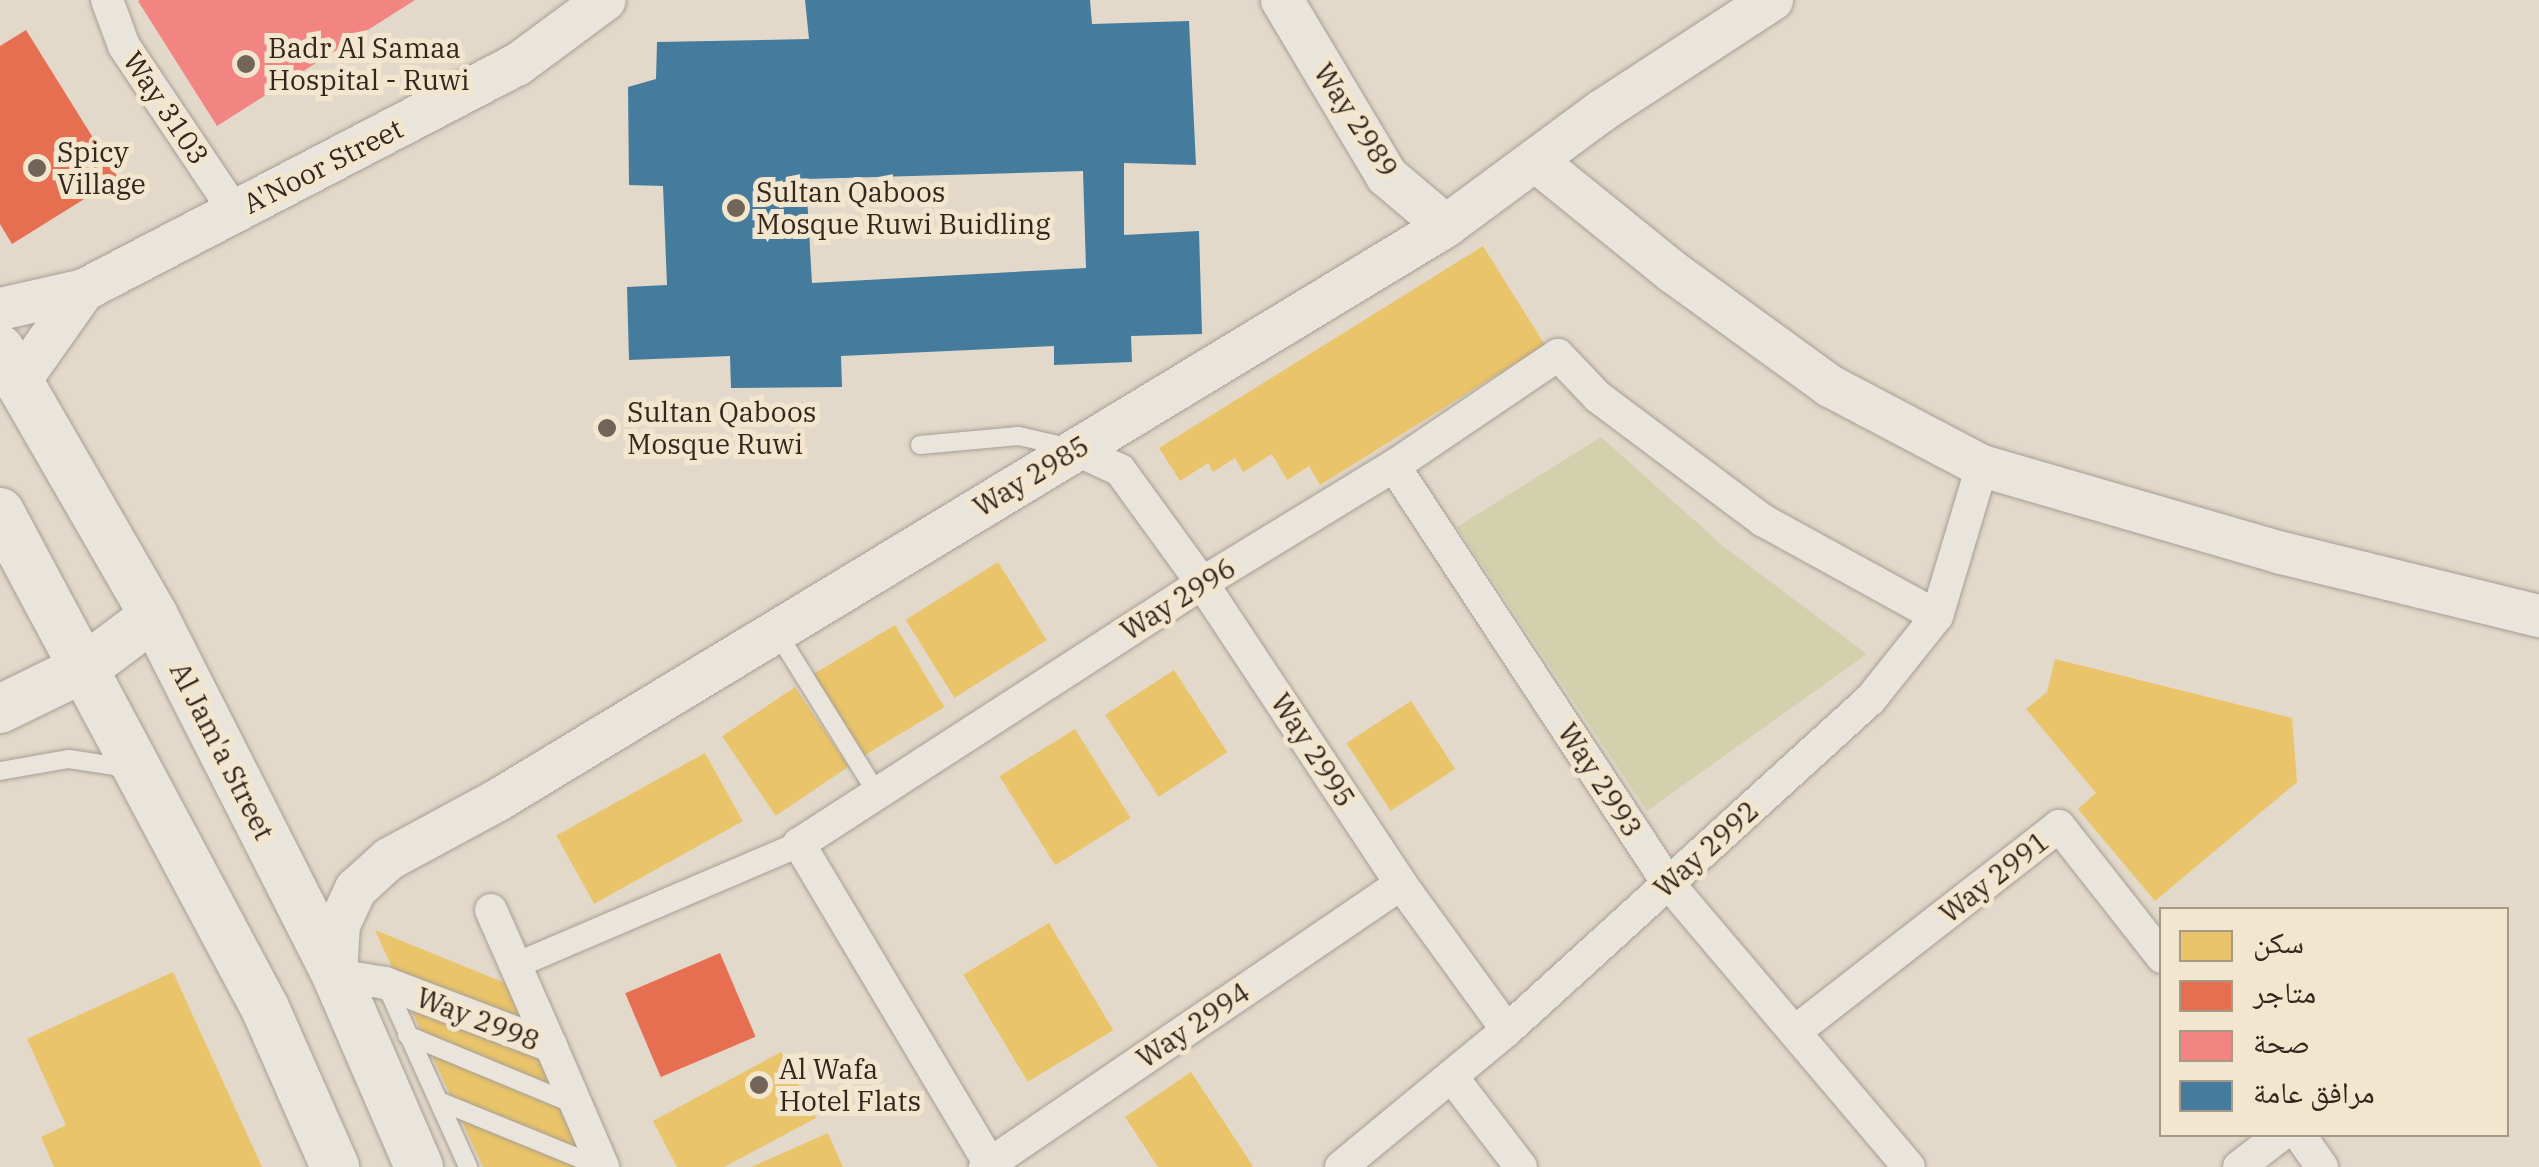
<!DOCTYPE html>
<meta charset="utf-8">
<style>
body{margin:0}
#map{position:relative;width:2539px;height:1167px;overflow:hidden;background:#e2d9ca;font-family:"IBM Plex Serif","Noto Naskh Arabic",serif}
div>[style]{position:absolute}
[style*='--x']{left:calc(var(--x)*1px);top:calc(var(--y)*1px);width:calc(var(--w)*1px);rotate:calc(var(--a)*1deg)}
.green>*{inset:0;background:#d3d0ad}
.homes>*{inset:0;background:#e9c46a;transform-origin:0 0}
.shops>*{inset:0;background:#e76f51;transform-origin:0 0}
.health>*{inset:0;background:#f28482}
.public>*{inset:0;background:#457b9d}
.roads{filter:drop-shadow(0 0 2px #a79e94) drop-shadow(0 0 2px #a79e94)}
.service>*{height:18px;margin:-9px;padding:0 9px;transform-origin:9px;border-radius:9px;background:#eae5dc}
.pedestrian>*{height:25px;margin:-12.5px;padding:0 12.5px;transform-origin:12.5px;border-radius:12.5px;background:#eae5dc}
.minor>*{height:32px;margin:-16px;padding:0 16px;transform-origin:16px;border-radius:16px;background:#eae5dc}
.tertiary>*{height:42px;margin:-21px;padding:0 21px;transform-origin:21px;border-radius:21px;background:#eae5dc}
.secondary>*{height:48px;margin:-24px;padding:0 24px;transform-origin:24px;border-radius:24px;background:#eae5dc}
.dots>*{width:28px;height:28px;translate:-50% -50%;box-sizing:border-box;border:5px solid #f3e6cf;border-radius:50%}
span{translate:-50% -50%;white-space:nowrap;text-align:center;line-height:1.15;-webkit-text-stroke:10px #f3e6cf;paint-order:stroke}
.poi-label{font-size:28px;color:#34261d}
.left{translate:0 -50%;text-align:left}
.street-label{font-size:28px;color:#34261d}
.legend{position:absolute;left:2159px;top:907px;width:350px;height:230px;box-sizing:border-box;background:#f3e6cf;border:2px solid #a79988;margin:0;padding:12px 18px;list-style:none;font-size:30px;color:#34261d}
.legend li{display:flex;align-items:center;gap:20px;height:50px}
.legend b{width:50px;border:2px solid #a79988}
</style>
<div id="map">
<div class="green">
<div style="clip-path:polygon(1601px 437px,1723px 546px,1867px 654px,1647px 811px,1457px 527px)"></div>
</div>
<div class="homes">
<div style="clip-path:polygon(1483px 246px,1545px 345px,1320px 485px,1309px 466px,1287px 480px,1272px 454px,1243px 472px,1235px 458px,1213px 472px,1208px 463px,1180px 481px,1159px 448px)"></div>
<div style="left:998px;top:562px;width:92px;height:109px;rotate:58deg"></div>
<div style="left:895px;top:625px;width:96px;height:96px;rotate:59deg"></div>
<div style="clip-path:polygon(2055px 659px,2292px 718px,2297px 782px,2155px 901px,2078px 809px,2096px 793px,2026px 709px,2047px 692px)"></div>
<div style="left:1174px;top:670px;width:98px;height:82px;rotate:57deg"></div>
<div style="left:795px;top:687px;width:96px;height:88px;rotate:56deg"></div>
<div style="left:1411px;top:701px;width:81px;height:77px;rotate:57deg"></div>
<div style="left:1075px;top:729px;width:105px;height:89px;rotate:58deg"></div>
<div style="left:705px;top:753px;width:78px;height:170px;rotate:61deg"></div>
<div style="left:1049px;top:923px;width:125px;height:100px;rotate:59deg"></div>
<div style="clip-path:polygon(375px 930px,515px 987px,596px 1167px,483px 1167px)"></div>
<div style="clip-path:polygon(173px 972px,262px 1167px,54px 1167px,41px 1137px,66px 1125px,27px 1039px)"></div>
<div style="clip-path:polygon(781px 1052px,816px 1118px,724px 1167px,677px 1167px,653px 1121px)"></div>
<div style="clip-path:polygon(1191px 1072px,1253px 1166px,1251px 1167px,1158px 1167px,1125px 1117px)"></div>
<div style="clip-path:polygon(828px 1133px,843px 1167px,751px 1167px)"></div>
</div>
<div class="shops">
<div style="clip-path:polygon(26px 30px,118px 178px,12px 244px,0 224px,0 46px)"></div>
<div style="left:720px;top:953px;width:91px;height:103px;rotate:67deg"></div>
</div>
<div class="health">
<div style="clip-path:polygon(415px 0,217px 126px,138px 1px,140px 0)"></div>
</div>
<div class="public">
<div style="clip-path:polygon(evenodd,805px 0,1090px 0,1092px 24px,1189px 21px,1196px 165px,1124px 163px,1124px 235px,1199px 231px,1202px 334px,1131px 336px,1132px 362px,1054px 365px,1054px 346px,841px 356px,842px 387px,731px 388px,730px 356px,629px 360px,627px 287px,667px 285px,663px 186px,629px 185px,628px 87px,656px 79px,657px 42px,809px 39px,805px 0,1083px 171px,1086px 268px,812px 283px,806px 179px,1083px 171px)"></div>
</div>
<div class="roads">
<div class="service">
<div style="--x:920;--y:445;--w:99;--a:-5.2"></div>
<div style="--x:1019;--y:436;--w:49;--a:12.9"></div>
<div style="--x:776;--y:631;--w:191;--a:58.1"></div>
<div style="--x:0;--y:771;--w:70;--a:-9.9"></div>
<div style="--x:69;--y:759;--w:47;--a:8.7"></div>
<div style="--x:115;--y:766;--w:13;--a:32"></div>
<div style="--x:386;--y:985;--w:200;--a:65.7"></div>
<div style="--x:407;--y:1035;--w:183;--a:22.5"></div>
<div style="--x:439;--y:1101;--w:175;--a:22.2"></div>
</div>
<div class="pedestrian">
<div style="--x:515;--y:965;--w:309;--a:-23.1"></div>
</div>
<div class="minor">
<div style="--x:107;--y:0;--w:49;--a:69.7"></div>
<div style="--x:124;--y:46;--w:200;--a:56.2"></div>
<div style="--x:1075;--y:449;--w:50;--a:25"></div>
<div style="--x:1120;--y:470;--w:140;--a:54"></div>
<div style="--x:1202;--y:583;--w:361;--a:56.5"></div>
<div style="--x:1401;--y:884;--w:180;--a:54"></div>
<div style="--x:1394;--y:466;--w:499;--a:56.7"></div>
<div style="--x:1668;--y:883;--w:372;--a:49.7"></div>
<div style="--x:491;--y:910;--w:149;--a:66.2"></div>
<div style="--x:336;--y:975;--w:50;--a:9.3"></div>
<div style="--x:385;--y:983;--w:178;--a:20.8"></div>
<div style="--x:551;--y:1046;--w:132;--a:66.7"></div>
<div style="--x:1797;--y:1030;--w:332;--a:-37.9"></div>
<div style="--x:2059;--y:826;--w:167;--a:51.8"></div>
<div style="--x:1452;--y:1077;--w:113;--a:52.5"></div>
<div style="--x:2299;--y:1134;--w:40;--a:55.1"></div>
<div style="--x:990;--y:1164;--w:373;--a:-120.8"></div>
<div style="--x:799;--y:844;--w:480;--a:-32.9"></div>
<div style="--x:1202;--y:583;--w:225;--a:-31.4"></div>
<div style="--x:1394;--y:466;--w:198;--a:-34.1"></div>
<div style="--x:1558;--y:355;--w:58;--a:46.4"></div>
<div style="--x:1598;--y:397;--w:207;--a:36.8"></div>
<div style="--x:1764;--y:521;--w:197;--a:28.8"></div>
<div style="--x:985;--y:1167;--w:503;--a:-34.23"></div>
<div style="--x:1341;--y:1167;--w:215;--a:-39.5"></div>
<div style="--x:1507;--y:1030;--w:491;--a:-42.3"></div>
<div style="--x:1870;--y:700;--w:107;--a:-51.4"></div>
<div style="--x:1937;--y:616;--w:157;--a:-73.3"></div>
<div style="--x:2239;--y:1167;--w:54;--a:-37.5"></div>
</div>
<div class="tertiary">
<div style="--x:1282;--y:0;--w:205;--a:59.2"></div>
<div style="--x:1387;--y:176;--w:77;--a:40.3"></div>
<div style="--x:1537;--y:162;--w:175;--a:39"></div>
<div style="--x:1673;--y:272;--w:194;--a:36"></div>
<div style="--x:1830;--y:386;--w:172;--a:27.8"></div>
<div style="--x:1982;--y:466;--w:312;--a:16.2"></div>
<div style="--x:2282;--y:553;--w:265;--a:13.8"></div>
<div style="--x:0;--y:309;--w:86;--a:-12.7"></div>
<div style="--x:84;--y:290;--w:488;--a:-27.5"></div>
<div style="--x:517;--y:65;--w:109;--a:-36.5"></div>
<div style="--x:19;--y:382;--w:113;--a:-54.8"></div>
<div style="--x:336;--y:975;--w:50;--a:-86.6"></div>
<div style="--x:339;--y:925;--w:40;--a:-65"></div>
<div style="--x:356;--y:889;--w:45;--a:-42.3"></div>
<div style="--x:389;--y:859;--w:124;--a:-28.4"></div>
<div style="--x:498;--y:800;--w:1108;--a:-31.19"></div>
<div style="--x:1446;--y:226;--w:195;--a:-36.5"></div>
<div style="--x:1603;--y:110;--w:202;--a:-33.1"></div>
</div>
<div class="secondary">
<div style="--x:0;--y:349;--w:308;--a:60"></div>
<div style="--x:154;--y:616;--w:402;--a:63.1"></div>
<div style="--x:336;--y:975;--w:209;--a:66.6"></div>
<div style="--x:0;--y:512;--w:562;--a:61.89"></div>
<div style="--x:265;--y:1008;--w:174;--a:66.2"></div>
<div style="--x:0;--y:709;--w:96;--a:-26"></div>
<div style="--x:86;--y:667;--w:85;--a:-36.9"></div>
</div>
</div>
<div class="dots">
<div style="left:246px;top:64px;background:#71655a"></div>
<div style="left:37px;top:168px;background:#71655a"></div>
<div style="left:736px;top:208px;background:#71655a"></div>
<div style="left:607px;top:428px;background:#71655a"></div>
<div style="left:759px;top:1085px;background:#71655a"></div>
</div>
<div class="poi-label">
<span class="left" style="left:268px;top:64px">Badr Al Samaa<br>Hospital - Ruwi</span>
<span class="left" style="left:57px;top:168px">Spicy<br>Village</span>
<span class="left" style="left:756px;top:208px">Sultan Qaboos<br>Mosque Ruwi Buidling</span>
<span class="left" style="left:627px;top:428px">Sultan Qaboos<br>Mosque Ruwi</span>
<span class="left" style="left:779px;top:1085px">Al Wafa<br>Hotel Flats</span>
</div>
<div class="street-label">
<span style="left:166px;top:108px;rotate:56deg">Way 3103</span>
<span style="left:1356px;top:120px;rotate:57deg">Way 2989</span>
<span style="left:323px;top:166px;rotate:-27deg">A'Noor Street</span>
<span style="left:1031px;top:476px;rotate:-31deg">Way 2985</span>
<span style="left:1178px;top:599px;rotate:-32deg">Way 2996</span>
<span style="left:1313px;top:750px;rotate:57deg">Way 2995</span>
<span style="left:222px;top:751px;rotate:63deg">Al Jam'a Street</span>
<span style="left:1600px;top:780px;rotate:57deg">Way 2993</span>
<span style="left:1706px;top:849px;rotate:-42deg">Way 2992</span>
<span style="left:1994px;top:877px;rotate:-38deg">Way 2991</span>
<span style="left:478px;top:1019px;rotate:21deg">Way 2998</span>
<span style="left:1193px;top:1025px;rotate:-34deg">Way 2994</span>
</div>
<ul class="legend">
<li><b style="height:28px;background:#e9c46a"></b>سكن</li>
<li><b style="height:28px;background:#e76f51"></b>متاجر</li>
<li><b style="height:28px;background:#f28482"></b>صحة</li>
<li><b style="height:28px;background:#457b9d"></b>مرافق عامة</li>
</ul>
</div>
